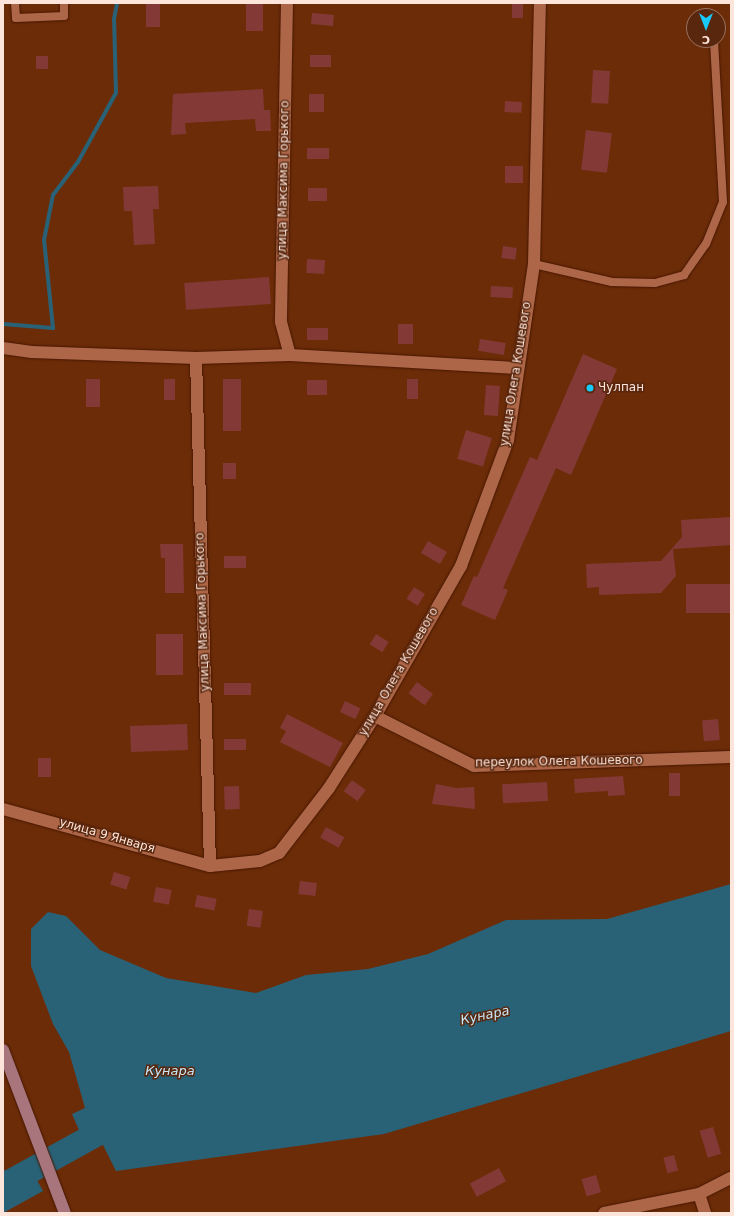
<!DOCTYPE html>
<meta charset="utf-8">
<style>
body{margin:0}
#map{position:relative;width:734px;height:1216px;overflow:hidden;background:#6c2c08;font-family:"DejaVu Sans",sans-serif}
div>[style]{position:absolute}
[style*='--x']{left:calc(var(--x)*1px);top:calc(var(--y)*1px);width:calc(var(--w)*1px);rotate:calc(var(--a)*1deg)}
.water>*{inset:0;background:#296276}
.stream>*{height:4px;margin:-2px;padding:0 2px;transform-origin:2px;border-radius:2px;background:#296276}
.river>*{height:25px;margin:-12.5px;padding:0 12.5px;transform-origin:12.5px;border-radius:12.5px;background:#296276}
.building>*{inset:0;background:#833a37;transform-origin:0 0}
.roads{filter:drop-shadow(0 0 1px #471700) drop-shadow(0 0 1px #471700)}
.lane>*{height:8px;margin:-4px;padding:0 4px;transform-origin:4px;border-radius:4px;background:#ad6647}
.street>*{height:12px;margin:-6px;padding:0 6px;transform-origin:6px;border-radius:6px;background:#ad6647}
.secondary>*{height:12px;margin:-6px;padding:0 6px;transform-origin:6px;border-radius:6px;background:#a8757c}
.dots>*{width:11px;height:11px;translate:-50% -50%;box-sizing:border-box;border:2px solid #59270e;border-radius:50%}
span{translate:-50% -50%;white-space:nowrap;text-align:center;line-height:1.15;-webkit-text-stroke:3px #59270e;paint-order:stroke}
.street-label{font-size:12px;color:#fee5db}
.poi-label{font-size:12px;color:#fee5db}
.left{translate:0 -50%;text-align:left}
.water-label{font-size:13px;color:#c8e9f7;font-style:italic}
.frame{position:absolute;inset:0;border:4px solid #fee5db;pointer-events:none}
.north{position:absolute;left:686px;top:8px;width:40px;height:40px;box-sizing:border-box;background:#59270e;border:1px solid #9b7360;border-radius:50%;rotate:180deg;font-size:11px;font-weight:700;line-height:16px;text-align:center;color:#fee5db}
.north::after{content:'';display:block;margin:auto;width:14px;height:18px;background:#18cafc;clip-path:polygon(50% 0,100% 100%,50% 72%,0 100%)}
</style>
<div id="map">
<div class="water">
<div style="clip-path:polygon(731px 884px,731px 1031px,384px 1134px,116px 1171px,99px 1137px,83px 1139px,72px 1114px,85px 1108px,69px 1052px,53px 1024px,31px 966px,31px 929px,48px 912px,66px 916px,100px 950px,166px 978px,256px 993px,306px 975px,368px 969px,428px 954px,506px 920px,607px 919px)"></div>
<div style="clip-path:polygon(28px 1164px,43px 1191px,3px 1213px,3px 1171px)"></div>
</div>
<div class="stream">
<div style="--x:3;--y:324;--w:50;--a:4.6"></div>
<div style="--x:53;--y:328;--w:88;--a:-95.8"></div>
<div style="--x:44;--y:240;--w:46;--a:-78.7"></div>
<div style="--x:53;--y:195;--w:41;--a:-52.9"></div>
<div style="--x:78;--y:162;--w:79;--a:-61.2"></div>
<div style="--x:116;--y:93;--w:74;--a:-91.5"></div>
<div style="--x:114;--y:19;--w:16;--a:-79"></div>
</div>
<div class="river">
<div style="--x:3;--y:1185;--w:130;--a:-28.9"></div>
</div>
<div class="building">
<div style="left:146px;top:3px;width:14px;height:24px"></div>
<div style="left:246px;top:3px;width:17px;height:28px"></div>
<div style="left:512px;top:3px;width:11px;height:15px"></div>
<div style="left:312px;top:13px;width:22px;height:11px;rotate:5deg"></div>
<div style="left:310px;top:55px;width:21px;height:12px"></div>
<div style="left:36px;top:56px;width:12px;height:13px"></div>
<div style="left:593px;top:70px;width:17px;height:33px;rotate:3deg"></div>
<div style="clip-path:polygon(263px 89px,264px 110px,270px 110px,271px 131px,256px 131px,255px 119px,185px 123px,186px 134px,171px 135px,173px 94px)"></div>
<div style="left:309px;top:94px;width:15px;height:18px"></div>
<div style="left:505px;top:101px;width:17px;height:11px;rotate:3deg"></div>
<div style="left:586px;top:130px;width:26px;height:40px;rotate:7deg"></div>
<div style="left:307px;top:148px;width:22px;height:11px"></div>
<div style="left:505px;top:166px;width:18px;height:17px"></div>
<div style="clip-path:polygon(158px 186px,159px 209px,153px 209px,155px 244px,134px 245px,132px 211px,124px 211px,123px 187px)"></div>
<div style="left:308px;top:188px;width:19px;height:13px"></div>
<div style="left:503px;top:246px;width:14px;height:12px;rotate:8deg"></div>
<div style="left:307px;top:259px;width:18px;height:14px;rotate:3deg"></div>
<div style="left:269px;top:277px;width:27px;height:85px;rotate:86deg"></div>
<div style="left:491px;top:286px;width:22px;height:11px;rotate:3deg"></div>
<div style="left:398px;top:324px;width:15px;height:20px"></div>
<div style="left:307px;top:328px;width:21px;height:12px"></div>
<div style="left:480px;top:339px;width:26px;height:12px;rotate:9deg"></div>
<div style="clip-path:polygon(583px 354px,617px 369px,571px 475px,556px 468px,503px 588px,508px 590px,495px 620px,461px 605px,474px 576px,477px 577px,530px 457px,537px 460px)"></div>
<div style="left:86px;top:379px;width:14px;height:28px"></div>
<div style="left:164px;top:379px;width:11px;height:21px"></div>
<div style="left:223px;top:379px;width:18px;height:52px"></div>
<div style="left:407px;top:379px;width:11px;height:20px"></div>
<div style="left:307px;top:380px;width:20px;height:15px"></div>
<div style="left:486px;top:385px;width:14px;height:30px;rotate:4deg"></div>
<div style="left:466px;top:430px;width:27px;height:30px;rotate:17deg"></div>
<div style="left:223px;top:463px;width:13px;height:16px"></div>
<div style="clip-path:polygon(731px 517px,731px 545px,673px 549px,676px 576px,661px 593px,599px 595px,599px 587px,587px 588px,586px 564px,661px 561px,682px 537px,681px 520px)"></div>
<div style="left:428px;top:541px;width:22px;height:14px;rotate:30deg"></div>
<div style="clip-path:polygon(160px 544px,183px 544px,184px 593px,165px 593px,165px 558px,161px 558px)"></div>
<div style="left:224px;top:556px;width:22px;height:12px"></div>
<div style="left:731px;top:584px;width:29px;height:45px;rotate:90deg"></div>
<div style="left:414px;top:587px;width:13px;height:14px;rotate:32deg"></div>
<div style="left:156px;top:634px;width:27px;height:41px"></div>
<div style="left:376px;top:634px;width:15px;height:12px;rotate:32deg"></div>
<div style="left:417px;top:682px;width:20px;height:14px;rotate:37deg"></div>
<div style="left:224px;top:683px;width:27px;height:12px"></div>
<div style="left:345px;top:701px;width:17px;height:12px;rotate:25deg"></div>
<div style="clip-path:polygon(287px 714px,343px 743px,330px 767px,280px 742px,286px 731px,280px 728px)"></div>
<div style="left:718px;top:719px;width:21px;height:16px;rotate:85deg"></div>
<div style="left:187px;top:724px;width:26px;height:57px;rotate:88deg"></div>
<div style="left:224px;top:739px;width:22px;height:11px"></div>
<div style="left:38px;top:758px;width:13px;height:19px"></div>
<div style="left:669px;top:773px;width:11px;height:23px"></div>
<div style="clip-path:polygon(623px 776px,625px 795px,608px 796px,608px 791px,575px 793px,574px 779px)"></div>
<div style="left:352px;top:780px;width:17px;height:14px;rotate:36deg"></div>
<div style="left:547px;top:782px;width:19px;height:45px;rotate:87deg"></div>
<div style="clip-path:polygon(436px 784px,456px 788px,474px 787px,475px 809px,432px 804px)"></div>
<div style="left:239px;top:786px;width:23px;height:15px;rotate:88deg"></div>
<div style="left:326px;top:827px;width:21px;height:12px;rotate:29deg"></div>
<div style="left:114px;top:872px;width:17px;height:13px;rotate:17deg"></div>
<div style="left:300px;top:881px;width:17px;height:13px;rotate:7deg"></div>
<div style="left:156px;top:887px;width:16px;height:15px;rotate:11deg"></div>
<div style="left:197px;top:895px;width:20px;height:12px;rotate:11deg"></div>
<div style="left:249px;top:909px;width:14px;height:17px;rotate:8deg"></div>
<div style="left:713px;top:1127px;width:28px;height:14px;rotate:73deg"></div>
<div style="left:674px;top:1155px;width:16px;height:11px;rotate:75deg"></div>
<div style="left:499px;top:1168px;width:15px;height:33px;rotate:62deg"></div>
<div style="left:596px;top:1175px;width:18px;height:15px;rotate:74deg"></div>
</div>
<div class="roads">
<div class="lane">
<div style="--x:15;--y:3;--w:15;--a:86"></div>
<div style="--x:16;--y:18;--w:48;--a:-2.4"></div>
<div style="--x:64;--y:16;--w:13;--a:-90"></div>
<div style="--x:534;--y:264;--w:80;--a:13"></div>
<div style="--x:612;--y:282;--w:43;--a:1.3"></div>
<div style="--x:655;--y:283;--w:30;--a:-15"></div>
<div style="--x:684;--y:275;--w:38;--a:-55"></div>
<div style="--x:706;--y:244;--w:45;--a:-68"></div>
<div style="--x:723;--y:202;--w:162;--a:-93.2"></div>
</div>
<div class="street">
<div style="--x:287;--y:3;--w:319;--a:91.1"></div>
<div style="--x:281;--y:322;--w:34;--a:75"></div>
<div style="--x:3;--y:348;--w:29;--a:8"></div>
<div style="--x:32;--y:352;--w:164;--a:2.1"></div>
<div style="--x:196;--y:358;--w:94;--a:-1.8"></div>
<div style="--x:290;--y:355;--w:228;--a:3.3"></div>
<div style="--x:196;--y:358;--w:508;--a:88.42"></div>
<div style="--x:375;--y:716;--w:111;--a:26.8"></div>
<div style="--x:474;--y:766;--w:257;--a:-2"></div>
<div style="--x:3;--y:809;--w:215;--a:15.4"></div>
<div style="--x:210;--y:866;--w:50;--a:-5.7"></div>
<div style="--x:260;--y:861;--w:21;--a:-23"></div>
<div style="--x:279;--y:853;--w:82;--a:-52.4"></div>
<div style="--x:329;--y:788;--w:85;--a:-57.4"></div>
<div style="--x:375;--y:716;--w:173;--a:-60.2"></div>
<div style="--x:461;--y:566;--w:134;--a:-69.5"></div>
<div style="--x:508;--y:440;--w:178;--a:-81.6"></div>
<div style="--x:534;--y:264;--w:261;--a:-88.7"></div>
<div style="--x:699;--y:1194;--w:20;--a:72"></div>
<div style="--x:604;--y:1213;--w:97;--a:-11.3"></div>
<div style="--x:699;--y:1194;--w:36;--a:-27"></div>
</div>
<div class="secondary">
<div style="--x:3;--y:1050;--w:174;--a:69.2"></div>
</div>
</div>
<div class="dots">
<div style="left:590px;top:388px;background:#18cafc"></div>
</div>
<div class="street-label">
<span style="left:284px;top:180px;rotate:-89deg">улица Максима Горького</span>
<span style="left:516px;top:374px;rotate:-81deg">улица Олега Кошевого</span>
<span style="left:203px;top:612px;rotate:-92deg">улица Максима Горького</span>
<span style="left:399px;top:672px;rotate:-60deg">улица Олега Кошевого</span>
<span style="left:559px;top:762px;rotate:-1deg">переулок Олега Кошевого</span>
<span style="left:107px;top:836px;rotate:16deg">улица 9 Января</span>
</div>
<div class="poi-label">
<span class="left" style="left:598px;top:388px">Чулпан</span>
</div>
<div class="water-label">
<span style="left:485px;top:1016px;rotate:-12deg">Кунара</span>
<span style="left:170px;top:1071px">Кунара</span>
</div>
<div class="frame"></div>
<div class="north">С</div>
</div>
